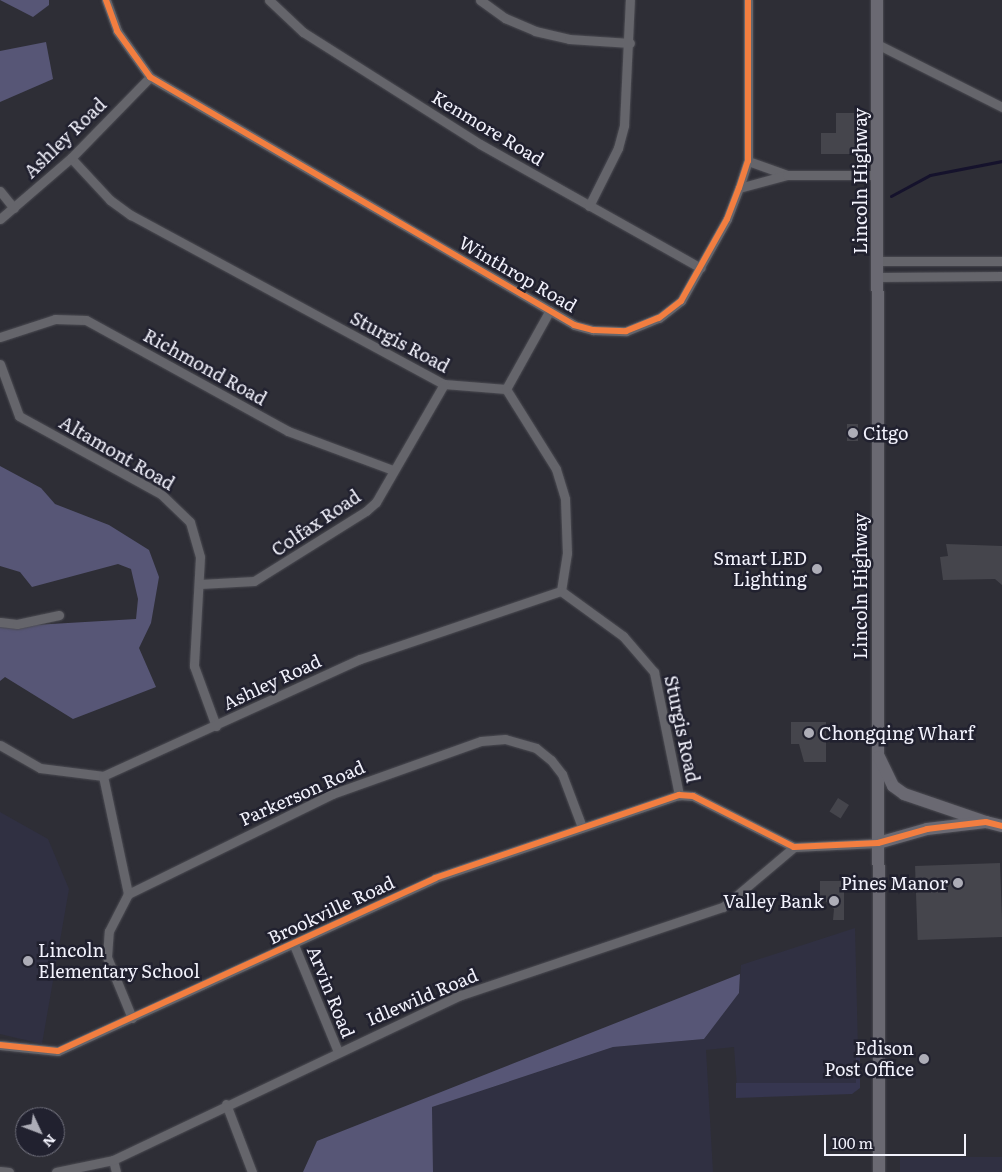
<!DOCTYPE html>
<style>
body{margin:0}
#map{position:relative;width:1002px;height:1172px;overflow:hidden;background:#2e2e36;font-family:Literata,serif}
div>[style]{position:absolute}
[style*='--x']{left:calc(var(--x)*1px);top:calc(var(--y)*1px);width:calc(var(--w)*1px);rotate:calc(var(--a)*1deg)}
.built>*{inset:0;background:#303042;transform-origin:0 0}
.green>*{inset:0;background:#363650}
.forest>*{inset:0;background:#575676}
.stream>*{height:3px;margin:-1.5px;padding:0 1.5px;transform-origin:1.5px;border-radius:1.5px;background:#15122c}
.building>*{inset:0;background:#45454c;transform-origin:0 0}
.roads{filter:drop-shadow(0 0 1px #4b4b52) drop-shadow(0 0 1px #4b4b52)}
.street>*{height:9px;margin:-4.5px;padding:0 4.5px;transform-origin:4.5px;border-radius:4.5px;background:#65656b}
.secondary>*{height:12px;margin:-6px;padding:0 6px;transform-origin:6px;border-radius:6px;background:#6a6972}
.cycleway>*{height:6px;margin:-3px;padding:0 3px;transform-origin:3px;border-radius:3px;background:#f27e40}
.dots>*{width:14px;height:14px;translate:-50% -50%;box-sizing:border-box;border:2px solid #21212f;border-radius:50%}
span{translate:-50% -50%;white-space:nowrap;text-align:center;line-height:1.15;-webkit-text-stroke:5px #21212f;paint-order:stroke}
.street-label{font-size:18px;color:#f2f2fc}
.poi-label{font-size:18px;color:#f2f2fc}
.left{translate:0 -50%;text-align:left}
.right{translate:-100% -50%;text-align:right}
.north{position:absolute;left:15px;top:1107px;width:50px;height:50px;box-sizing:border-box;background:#21212f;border:1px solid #757581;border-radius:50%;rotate:133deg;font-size:14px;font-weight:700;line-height:20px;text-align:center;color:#f2f2fc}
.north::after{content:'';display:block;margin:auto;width:18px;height:22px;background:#adadb7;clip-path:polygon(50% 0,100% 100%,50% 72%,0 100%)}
.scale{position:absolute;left:824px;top:1134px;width:142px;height:22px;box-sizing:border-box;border:2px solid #f2f2fc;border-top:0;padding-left:6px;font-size:15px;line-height:18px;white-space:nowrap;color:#f2f2fc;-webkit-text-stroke:4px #21212f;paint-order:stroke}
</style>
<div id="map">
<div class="built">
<div style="clip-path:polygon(0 812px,48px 839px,69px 889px,42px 1044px,0 1034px)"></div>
<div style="clip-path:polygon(855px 928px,859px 1089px,737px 1087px,734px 1047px,706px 1050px,713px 1172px,433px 1172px,432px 1107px,613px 1047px,704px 1039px,739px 993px,741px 965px)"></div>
<div style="left:1002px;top:1157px;width:15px;height:102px;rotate:90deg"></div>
</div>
<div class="green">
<div style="clip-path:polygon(856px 1047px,860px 1047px,860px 1088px,852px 1094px,736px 1098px,736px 1083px,856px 1083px)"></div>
</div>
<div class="forest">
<div style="clip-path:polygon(0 0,49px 0,49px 5px,33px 17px)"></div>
<div style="clip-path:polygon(46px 42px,53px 79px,0 102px,0 51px)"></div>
<div style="clip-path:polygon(0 466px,41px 488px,55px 504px,109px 525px,149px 550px,159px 577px,151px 623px,139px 648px,156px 687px,73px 719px,5px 677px,0 681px,0 627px,136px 619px,138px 599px,131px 569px,118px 564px,32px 587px,20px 572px,0 566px)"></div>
<div style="clip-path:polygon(740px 974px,739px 993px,704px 1039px,613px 1047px,432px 1107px,433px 1172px,303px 1172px,317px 1141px)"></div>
</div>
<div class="stream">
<div style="--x:891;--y:196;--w:44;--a:-28.3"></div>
<div style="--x:930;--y:175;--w:73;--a:-11"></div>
</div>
<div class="building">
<div style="clip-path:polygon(836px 113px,854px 113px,855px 154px,821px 154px,821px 133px,836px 133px)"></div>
<div style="left:847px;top:424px;width:11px;height:17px"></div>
<div style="clip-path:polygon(946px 544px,1002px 546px,1002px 585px,995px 579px,943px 580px,940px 557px,948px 556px)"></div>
<div style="clip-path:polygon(791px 722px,826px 722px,826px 762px,804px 762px,799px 744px,791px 744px)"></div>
<div style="left:838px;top:798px;width:13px;height:16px;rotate:32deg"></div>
<div style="left:1000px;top:863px;width:74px;height:85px;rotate:88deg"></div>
<div style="clip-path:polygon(820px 881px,844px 881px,844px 920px,833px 920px,834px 909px,820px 896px)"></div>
</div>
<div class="roads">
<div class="street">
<div style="--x:106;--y:0;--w:33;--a:70"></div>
<div style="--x:117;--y:31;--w:57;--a:54.3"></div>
<div style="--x:150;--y:77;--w:491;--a:30.3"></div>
<div style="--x:574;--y:325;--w:20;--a:15"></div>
<div style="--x:593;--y:330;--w:33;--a:2"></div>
<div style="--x:626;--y:331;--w:35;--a:-22"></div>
<div style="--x:659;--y:318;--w:28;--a:-38"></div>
<div style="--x:681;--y:301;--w:94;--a:-60.7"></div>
<div style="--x:727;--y:219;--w:33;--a:-69"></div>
<div style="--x:739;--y:188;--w:28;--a:-72"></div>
<div style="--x:748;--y:161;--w:161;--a:-90"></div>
<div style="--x:269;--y:0;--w:47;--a:43.3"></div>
<div style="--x:303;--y:32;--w:209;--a:32.3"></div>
<div style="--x:480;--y:144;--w:253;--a:29.3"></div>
<div style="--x:480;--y:0;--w:31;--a:36"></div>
<div style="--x:505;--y:18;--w:33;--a:23"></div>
<div style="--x:535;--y:31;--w:35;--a:13"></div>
<div style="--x:569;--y:39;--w:61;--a:3.8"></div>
<div style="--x:877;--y:44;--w:140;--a:26.7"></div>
<div style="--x:71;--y:158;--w:57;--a:47.1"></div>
<div style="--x:110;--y:200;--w:26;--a:36"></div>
<div style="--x:131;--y:215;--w:356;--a:28.4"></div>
<div style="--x:444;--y:384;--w:62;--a:4.6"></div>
<div style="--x:748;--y:161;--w:41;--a:19.7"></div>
<div style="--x:739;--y:188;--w:50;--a:-15.2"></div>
<div style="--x:787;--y:175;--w:91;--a:0"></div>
<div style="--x:0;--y:191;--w:22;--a:51"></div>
<div style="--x:589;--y:206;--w:65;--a:-63.4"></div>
<div style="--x:618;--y:148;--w:24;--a:-75"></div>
<div style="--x:624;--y:125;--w:125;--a:-87.3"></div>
<div style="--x:0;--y:219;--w:94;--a:-40.7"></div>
<div style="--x:71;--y:158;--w:113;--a:-45.7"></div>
<div style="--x:879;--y:261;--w:123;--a:0"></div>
<div style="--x:878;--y:277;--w:124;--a:-0.5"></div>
<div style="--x:0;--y:337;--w:58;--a:-18.1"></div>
<div style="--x:55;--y:319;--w:31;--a:2"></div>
<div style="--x:86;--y:320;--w:230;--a:28.8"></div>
<div style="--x:288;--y:431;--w:112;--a:20.4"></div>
<div style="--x:0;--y:364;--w:55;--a:69.9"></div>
<div style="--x:19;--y:416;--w:162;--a:28.8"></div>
<div style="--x:161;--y:494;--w:40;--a:44"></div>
<div style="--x:190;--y:522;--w:36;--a:74"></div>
<div style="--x:200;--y:557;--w:109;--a:93.2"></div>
<div style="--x:194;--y:666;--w:64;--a:69.9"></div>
<div style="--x:506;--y:389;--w:94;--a:58"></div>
<div style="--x:556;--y:469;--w:31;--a:73"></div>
<div style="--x:565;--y:499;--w:54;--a:87.9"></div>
<div style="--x:567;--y:553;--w:38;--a:99"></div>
<div style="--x:506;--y:389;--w:90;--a:-60.9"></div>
<div style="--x:200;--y:584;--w:54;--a:-3.2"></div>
<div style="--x:254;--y:581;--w:132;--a:-32"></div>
<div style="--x:366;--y:511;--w:13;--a:-42"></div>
<div style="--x:376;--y:502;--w:136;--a:-60"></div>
<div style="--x:561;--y:591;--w:77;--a:36"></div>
<div style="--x:623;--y:636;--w:48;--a:49.3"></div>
<div style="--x:654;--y:672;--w:126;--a:78.5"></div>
<div style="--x:0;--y:622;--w:17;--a:7"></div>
<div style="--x:17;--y:624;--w:43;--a:-12.1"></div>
<div style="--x:0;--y:745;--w:46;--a:29.9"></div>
<div style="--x:40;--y:768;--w:64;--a:7.2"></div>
<div style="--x:103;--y:776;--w:282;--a:-24.5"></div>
<div style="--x:360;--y:659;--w:212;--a:-18.7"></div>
<div style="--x:103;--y:776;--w:121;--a:78"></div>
<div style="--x:294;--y:945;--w:116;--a:67.6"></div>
<div style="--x:132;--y:1018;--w:66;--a:-112.3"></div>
<div style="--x:107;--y:957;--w:26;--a:-86"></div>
<div style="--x:109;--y:931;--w:42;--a:-62.8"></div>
<div style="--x:128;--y:894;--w:227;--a:-26.1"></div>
<div style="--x:332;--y:794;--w:158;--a:-19.6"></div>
<div style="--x:481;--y:741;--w:24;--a:-5"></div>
<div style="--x:505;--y:739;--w:32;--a:16"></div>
<div style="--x:536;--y:748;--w:19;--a:39"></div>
<div style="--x:551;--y:760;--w:18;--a:52"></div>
<div style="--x:562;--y:774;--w:57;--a:69.3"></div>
<div style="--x:0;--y:1045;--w:58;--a:5.9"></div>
<div style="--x:58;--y:1051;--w:415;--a:-24.6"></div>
<div style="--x:435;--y:878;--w:258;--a:-18.8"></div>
<div style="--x:679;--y:795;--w:14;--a:4"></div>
<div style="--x:693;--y:796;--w:113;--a:26.8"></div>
<div style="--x:794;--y:847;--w:84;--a:-2.7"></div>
<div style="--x:226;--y:1104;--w:73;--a:69.1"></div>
<div style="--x:113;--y:1160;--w:12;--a:76"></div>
<div style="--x:0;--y:1171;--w:9;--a:6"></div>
<div style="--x:56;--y:1172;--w:58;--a:-11.9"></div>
<div style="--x:113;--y:1160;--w:385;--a:-25.4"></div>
<div style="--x:461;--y:995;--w:276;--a:-18.6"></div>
<div style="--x:723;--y:907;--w:93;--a:-40.2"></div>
</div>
<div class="secondary">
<div style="--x:877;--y:0;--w:1172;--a:89.9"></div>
<div style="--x:879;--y:757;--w:32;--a:64"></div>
<div style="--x:893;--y:786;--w:14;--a:36"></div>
<div style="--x:904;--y:794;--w:87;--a:18.9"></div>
<div style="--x:878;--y:843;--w:51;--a:-15.9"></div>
<div style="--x:927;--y:829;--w:59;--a:-6.8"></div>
<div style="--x:986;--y:822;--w:16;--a:14"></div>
</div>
</div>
<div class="cycleway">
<div style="--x:106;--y:0;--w:33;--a:70"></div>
<div style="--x:117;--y:31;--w:57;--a:54.3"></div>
<div style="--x:150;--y:77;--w:491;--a:30.3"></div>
<div style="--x:574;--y:325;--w:20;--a:15"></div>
<div style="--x:593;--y:330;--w:33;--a:2"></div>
<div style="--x:626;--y:331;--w:35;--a:-22"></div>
<div style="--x:659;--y:318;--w:28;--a:-38"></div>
<div style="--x:681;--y:301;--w:94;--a:-60.7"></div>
<div style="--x:727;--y:219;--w:33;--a:-69"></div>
<div style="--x:739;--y:188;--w:28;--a:-72"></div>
<div style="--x:748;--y:161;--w:161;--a:-90"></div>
<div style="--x:0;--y:1045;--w:58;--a:5.9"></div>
<div style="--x:58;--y:1051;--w:415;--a:-24.6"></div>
<div style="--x:435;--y:878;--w:258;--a:-18.8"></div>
<div style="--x:679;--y:795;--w:14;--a:4"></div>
<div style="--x:693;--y:796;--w:113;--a:26.8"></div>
<div style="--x:794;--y:847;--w:84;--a:-2.7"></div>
<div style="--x:878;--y:843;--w:51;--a:-15.9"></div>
<div style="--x:927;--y:829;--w:59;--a:-6.8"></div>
<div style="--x:986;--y:822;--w:16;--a:14"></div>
</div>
<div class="dots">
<div style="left:853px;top:433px;background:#adadb7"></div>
<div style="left:817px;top:569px;background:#adadb7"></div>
<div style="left:809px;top:733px;background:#adadb7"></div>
<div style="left:958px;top:883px;background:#adadb7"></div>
<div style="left:834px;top:901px;background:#adadb7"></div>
<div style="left:28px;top:961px;background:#adadb7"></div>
<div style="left:924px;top:1059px;background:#adadb7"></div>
</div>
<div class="street-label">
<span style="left:488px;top:128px;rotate:31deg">Kenmore Road</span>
<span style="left:65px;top:138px;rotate:-44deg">Ashley Road</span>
<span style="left:860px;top:181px;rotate:-90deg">Lincoln Highway</span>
<span style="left:518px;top:274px;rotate:30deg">Winthrop Road</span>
<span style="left:400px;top:342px;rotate:28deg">Sturgis Road</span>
<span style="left:205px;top:367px;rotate:29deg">Richmond Road</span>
<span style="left:117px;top:453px;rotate:30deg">Altamont Road</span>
<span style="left:316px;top:523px;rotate:-34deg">Colfax Road</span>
<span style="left:860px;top:586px;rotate:-90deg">Lincoln Highway</span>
<span style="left:272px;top:682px;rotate:-25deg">Ashley Road</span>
<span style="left:682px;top:729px;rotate:78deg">Sturgis Road</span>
<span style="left:302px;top:793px;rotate:-24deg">Parkerson Road</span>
<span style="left:331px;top:910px;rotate:-25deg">Brookville Road</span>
<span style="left:331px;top:992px;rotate:68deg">Arvin Road</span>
<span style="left:422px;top:997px;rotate:-23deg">Idlewild Road</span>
</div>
<div class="poi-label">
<span class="left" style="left:863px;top:433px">Citgo</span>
<span class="right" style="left:807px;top:569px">Smart LED<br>Lighting</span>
<span class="left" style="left:819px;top:733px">Chongqing Wharf</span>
<span class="right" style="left:948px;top:883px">Pines Manor</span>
<span class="right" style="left:824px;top:901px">Valley Bank</span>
<span class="left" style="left:38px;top:961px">Lincoln<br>Elementary School</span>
<span class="right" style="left:914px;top:1059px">Edison<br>Post Office</span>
</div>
<div class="north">N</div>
<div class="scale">100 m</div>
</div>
